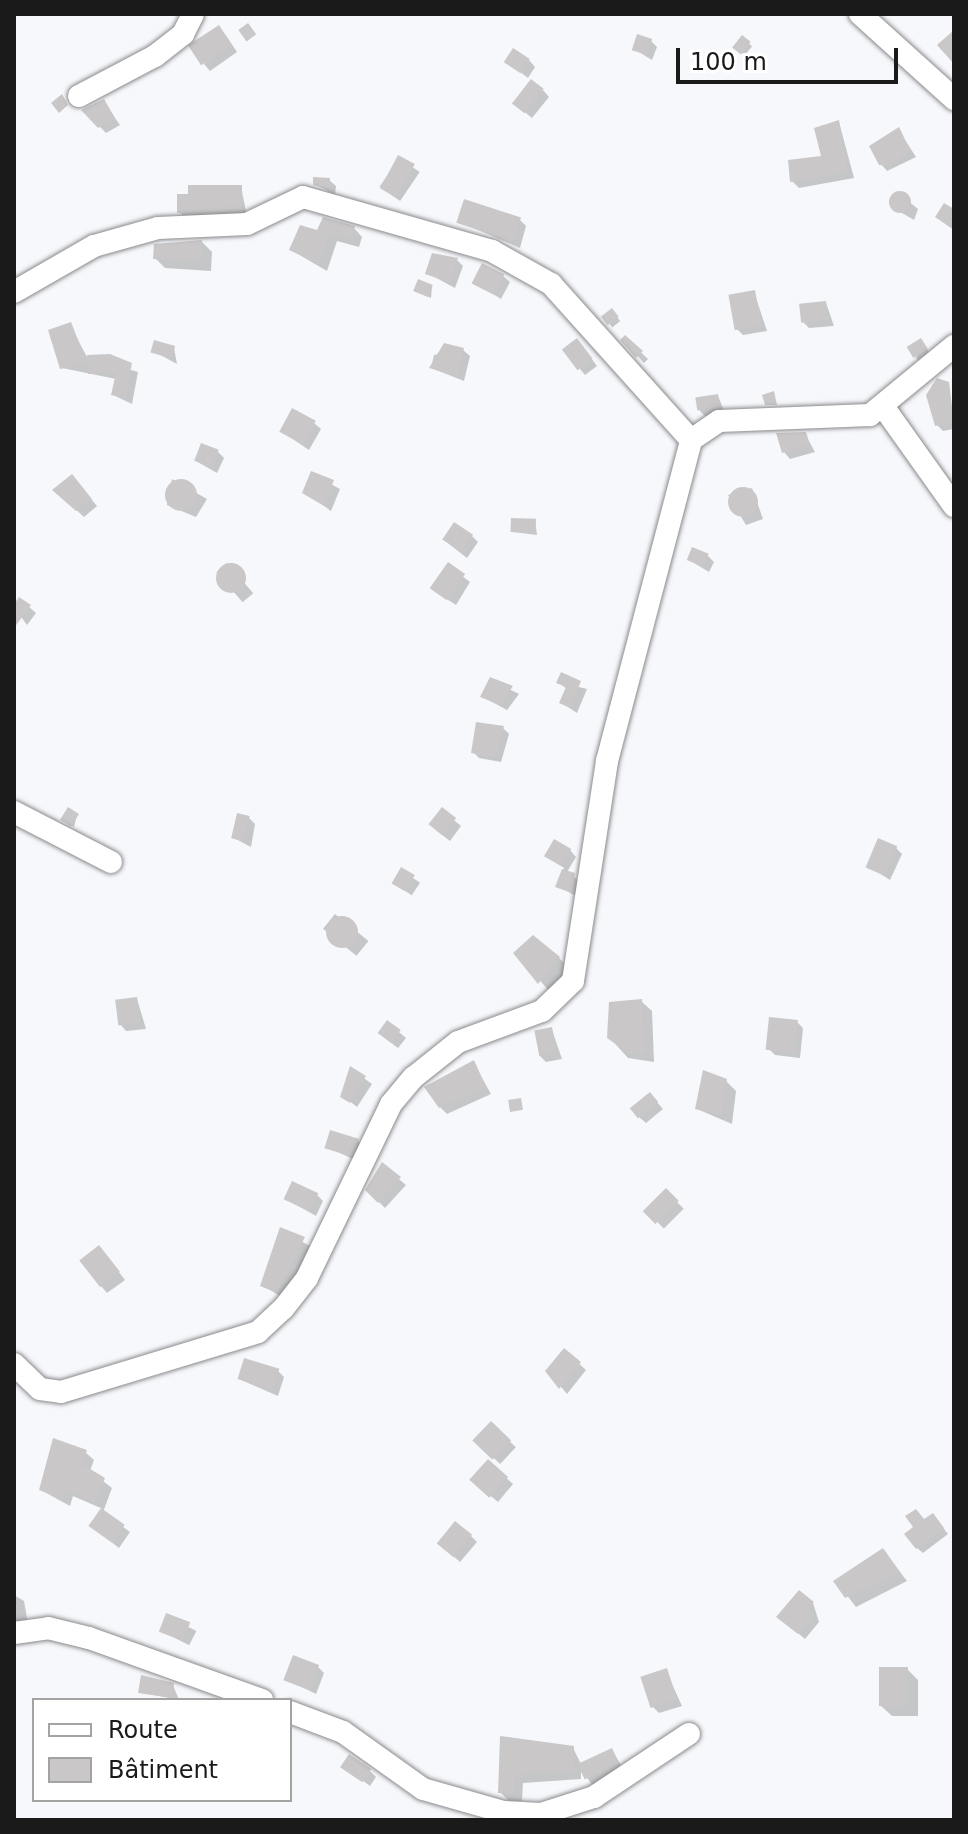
<!DOCTYPE html>
<meta charset="utf-8">
<style>
body{margin:0}
#map{position:relative;width:968px;height:1834px;overflow:hidden;background:#f7f8fb;font-family:"DejaVu Sans",sans-serif}
div>[style]{position:absolute}
[style*='--x']{left:calc(var(--x)*1px);top:calc(var(--y)*1px);width:calc(var(--w)*1px);rotate:calc(var(--a)*1deg)}
.shadow>*{inset:0;background:#0003;transform-origin:0 0}
.building>*{inset:0;background:#cac7c9;transform-origin:0 0}
.round{border-radius:50%}
.roads{filter:drop-shadow(0 0 2px #8a8a8d) drop-shadow(0 0 2px #8a8a8d)}
.minor>*{height:22px;margin:-11px;padding:0 11px;transform-origin:11px;border-radius:11px;background:#fff}
span{translate:-50% -50%;white-space:nowrap;text-align:center;line-height:1.15;-webkit-text-stroke:6px #fff;paint-order:stroke}
.frame{position:absolute;inset:0;border:16px solid #1a1a1b;pointer-events:none}
.legend{position:absolute;left:32px;top:1698px;width:260px;height:104px;box-sizing:border-box;background:#fff;border:2px solid #a3a3a4;margin:0;padding:10px 14px;list-style:none;font-size:24px;color:#1a1a1b}
.legend li{display:flex;align-items:center;gap:16px;height:40px}
.legend b{width:40px;border:2px solid #a3a3a4}
.scale{position:absolute;left:676px;top:48px;width:222px;height:36px;box-sizing:border-box;border:4px solid #1a1a1b;border-top:0;padding-left:10px;font-size:24px;line-height:28px;white-space:nowrap;color:#1a1a1b;-webkit-text-stroke:6px #fff;paint-order:stroke}
</style>
<div id="map">
<div class="shadow">
<div style="clip-path:polygon(225px 34px,237px 52px,210px 71px,204px 64px)"></div>
<div style="left:742px;top:38px;width:13px;height:12px;rotate:39deg"></div>
<div style="clip-path:polygon(650px 40px,657px 47px,652px 60px,634px 49px)"></div>
<div style="clip-path:polygon(529px 60px,535px 67px,528px 78px,507px 62px)"></div>
<div style="clip-path:polygon(543px 90px,549px 97px,532px 118px,521px 109px)"></div>
<div style="clip-path:polygon(103px 101px,120px 125px,106px 133px,84px 110px)"></div>
<div style="clip-path:polygon(839px 122px,854px 178px,799px 188px,792px 181px,824px 158px)"></div>
<div style="clip-path:polygon(898px 129px,916px 157px,887px 171px,881px 164px)"></div>
<div style="left:399px;top:158px;width:25px;height:35px;rotate:34deg"></div>
<div style="clip-path:polygon(329px 180px,336px 186px,335px 195px,315px 184px)"></div>
<div style="clip-path:polygon(241px 187px,247px 216px,185px 218px,179px 212px)"></div>
<div style="clip-path:polygon(896px 191px,918px 209px,914px 220px,890px 206px)"></div>
<div style="clip-path:polygon(520px 220px,526px 226px,520px 248px,457px 221px)"></div>
<div style="clip-path:polygon(354px 228px,362px 237px,359px 247px,337px 241px,327px 271px,291px 250px,319px 232px)"></div>
<div style="clip-path:polygon(202px 242px,212px 252px,211px 271px,165px 268px,155px 258px)"></div>
<div style="clip-path:polygon(457px 260px,463px 266px,455px 288px,427px 273px)"></div>
<div style="clip-path:polygon(503px 276px,510px 282px,501px 299px,475px 283px)"></div>
<div style="clip-path:polygon(432px 286px,431px 298px,415px 291px)"></div>
<div style="clip-path:polygon(754px 292px,767px 331px,743px 335px,737px 329px)"></div>
<div style="clip-path:polygon(826px 303px,834px 326px,809px 328px,803px 322px)"></div>
<div style="left:612px;top:311px;width:13px;height:10px;rotate:51deg"></div>
<div style="clip-path:polygon(70px 325px,87px 357px,138px 372px,132px 404px,113px 395px,116px 379px,62px 368px)"></div>
<div style="clip-path:polygon(625px 337px,648px 359px,644px 363px,623px 340px)"></div>
<div style="clip-path:polygon(923px 343px,929px 352px,918px 360px,916px 358px)"></div>
<div style="clip-path:polygon(583px 347px,597px 366px,585px 375px,564px 350px)"></div>
<div style="clip-path:polygon(174px 348px,177px 364px,153px 351px)"></div>
<div style="clip-path:polygon(463px 350px,470px 356px,464px 381px,431px 368px,434px 355px)"></div>
<div style="clip-path:polygon(948px 384px,954px 429px,943px 431px,937px 425px)"></div>
<div style="clip-path:polygon(718px 396px,725px 413px,705px 416px,698px 409px)"></div>
<div style="clip-path:polygon(314px 423px,321px 429px,309px 450px,281px 431px)"></div>
<div style="clip-path:polygon(805px 434px,815px 452px,790px 459px,784px 452px)"></div>
<div style="clip-path:polygon(218px 452px,224px 458px,217px 473px,196px 461px)"></div>
<div style="clip-path:polygon(312px 474px,340px 489px,331px 511px,305px 492px)"></div>
<div style="clip-path:polygon(172px 479px,207px 499px,196px 517px,167px 505px)"></div>
<div style="clip-path:polygon(78px 483px,97px 506px,84px 517px,61px 496px)"></div>
<div style="clip-path:polygon(752px 488px,763px 519px,746px 525px,728px 495px)"></div>
<div style="clip-path:polygon(535px 521px,537px 535px,513px 532px)"></div>
<div style="clip-path:polygon(472px 536px,478px 542px,467px 558px,449px 544px)"></div>
<div style="clip-path:polygon(707px 555px,714px 562px,709px 572px,689px 560px)"></div>
<div style="left:227px;top:563px;width:40px;height:14px;rotate:49deg"></div>
<div style="clip-path:polygon(448px 565px,470px 582px,456px 605px,439px 594px)"></div>
<div style="clip-path:polygon(14px 607px,29px 607px,36px 613px,27px 625px)"></div>
<div style="clip-path:polygon(491px 680px,519px 694px,507px 710px,483px 697px)"></div>
<div style="clip-path:polygon(558px 682px,587px 689px,577px 713px,562px 703px,567px 689px)"></div>
<div style="clip-path:polygon(503px 728px,509px 734px,501px 762px,479px 758px,473px 752px)"></div>
<div style="clip-path:polygon(442px 810px,461px 826px,450px 841px,437px 831px)"></div>
<div style="clip-path:polygon(77px 815px,74px 827px,65px 822px)"></div>
<div style="clip-path:polygon(249px 818px,255px 824px,251px 847px,234px 838px)"></div>
<div style="clip-path:polygon(896px 848px,902px 854px,890px 880px,868px 866px)"></div>
<div style="clip-path:polygon(570px 850px,576px 857px,567px 872px,581px 882px,579px 898px,558px 886px,564px 868px,547px 855px)"></div>
<div style="left:401px;top:870px;width:23px;height:15px;rotate:34deg"></div>
<div style="left:335px;top:914px;width:43px;height:19px;rotate:39deg"></div>
<div style="clip-path:polygon(516px 953px,559px 958px,569px 968px,550px 992px)"></div>
<div style="clip-path:polygon(137px 999px,146px 1029px,126px 1031px,120px 1024px)"></div>
<div style="clip-path:polygon(641px 1001px,652px 1011px,654px 1062px,628px 1058px,609px 1037px)"></div>
<div style="clip-path:polygon(797px 1022px,803px 1028px,800px 1058px,775px 1055px,769px 1049px)"></div>
<div style="clip-path:polygon(388px 1023px,406px 1038px,398px 1048px,386px 1039px)"></div>
<div style="clip-path:polygon(552px 1030px,562px 1059px,546px 1062px,540px 1056px)"></div>
<div style="clip-path:polygon(473px 1062px,491px 1094px,447px 1114px,440px 1107px)"></div>
<div style="clip-path:polygon(351px 1069px,372px 1084px,357px 1107px,343px 1096px)"></div>
<div style="clip-path:polygon(726px 1081px,736px 1091px,732px 1124px,697px 1109px)"></div>
<div style="clip-path:polygon(656px 1101px,663px 1109px,646px 1123px,639px 1117px)"></div>
<div style="clip-path:polygon(358px 1141px,364px 1147px,357px 1161px,327px 1147px)"></div>
<div style="clip-path:polygon(382px 1165px,406px 1185px,385px 1208px,367px 1190px)"></div>
<div style="left:666px;top:1191px;width:25px;height:28px;rotate:45deg"></div>
<div style="clip-path:polygon(317px 1195px,323px 1201px,316px 1216px,286px 1199px)"></div>
<div style="clip-path:polygon(281px 1230px,310px 1246px,284px 1299px,263px 1285px)"></div>
<div style="clip-path:polygon(105px 1254px,125px 1280px,107px 1293px,101px 1286px)"></div>
<div style="clip-path:polygon(564px 1350px,586px 1370px,567px 1394px,548px 1371px)"></div>
<div style="clip-path:polygon(278px 1371px,284px 1377px,278px 1396px,239px 1379px)"></div>
<div style="left:491px;top:1424px;width:34px;height:23px;rotate:43deg"></div>
<div style="clip-path:polygon(85px 1452px,94px 1460px,90px 1471px,112px 1488px,103px 1512px,130px 1532px,119px 1548px,91px 1526px,103px 1509px,73px 1496px,70px 1506px,41px 1490px)"></div>
<div style="clip-path:polygon(488px 1461px,513px 1484px,498px 1502px,479px 1486px)"></div>
<div style="clip-path:polygon(925px 1521px,938px 1521px,948px 1534px,923px 1553px,917px 1548px)"></div>
<div style="clip-path:polygon(471px 1536px,477px 1542px,460px 1562px,445px 1549px)"></div>
<div style="clip-path:polygon(883px 1550px,907px 1581px,856px 1607px,836px 1581px)"></div>
<div style="clip-path:polygon(14px 1595px,24px 1601px,28px 1624px,14px 1626px)"></div>
<div style="clip-path:polygon(813px 1603px,819px 1622px,805px 1639px,786px 1623px)"></div>
<div style="left:167px;top:1616px;width:33px;height:16px;rotate:27deg"></div>
<div style="clip-path:polygon(318px 1667px,324px 1673px,316px 1694px,286px 1679px)"></div>
<div style="clip-path:polygon(907px 1669px,918px 1680px,918px 1716px,892px 1716px,881px 1706px)"></div>
<div style="clip-path:polygon(666px 1671px,682px 1706px,659px 1713px,653px 1707px)"></div>
<div style="clip-path:polygon(173px 1685px,179px 1700px,140px 1692px)"></div>
<div style="clip-path:polygon(502px 1739px,573px 1748px,581px 1764px,612px 1750px,624px 1770px,592px 1785px,581px 1768px,581px 1779px,523px 1783px,522px 1801px,509px 1801px,500px 1792px)"></div>
<div style="clip-path:polygon(343px 1766px,370px 1771px,376px 1777px,370px 1786px)"></div>
</div>
<div class="building">
<div style="left:248px;top:23px;width:14px;height:12px;rotate:54deg"></div>
<div style="left:219px;top:25px;width:24px;height:37px;rotate:57deg"></div>
<div style="clip-path:polygon(954px 30px,954px 64px,937px 45px)"></div>
<div style="left:637px;top:34px;width:16px;height:17px;rotate:18deg"></div>
<div style="left:742px;top:35px;width:11px;height:16px;rotate:38deg"></div>
<div style="left:513px;top:48px;width:20px;height:17px;rotate:33deg"></div>
<div style="left:531px;top:79px;width:16px;height:31px;rotate:38deg"></div>
<div style="clip-path:polygon(62px 94px,68px 105px,59px 113px,51px 103px)"></div>
<div style="clip-path:polygon(104px 99px,115px 118px,98px 128px,81px 110px)"></div>
<div style="clip-path:polygon(839px 120px,848px 172px,790px 182px,788px 160px,821px 156px,814px 128px)"></div>
<div style="clip-path:polygon(899px 127px,910px 150px,890px 166px,879px 165px,869px 146px)"></div>
<div style="left:398px;top:155px;width:19px;height:38px;rotate:28deg"></div>
<div style="clip-path:polygon(313px 177px,330px 178px,330px 190px,313px 185px)"></div>
<div style="clip-path:polygon(188px 185px,242px 185px,242px 210px,177px 213px,177px 194px,188px 194px)"></div>
<div class="round" style="left:889px;top:191px;width:22px;height:22px"></div>
<div style="left:464px;top:199px;width:60px;height:25px;rotate:18deg"></div>
<div style="clip-path:polygon(944px 203px,954px 209px,954px 230px,935px 217px)"></div>
<div style="clip-path:polygon(323px 217px,355px 226px,351px 240px,329px 234px,319px 264px,289px 250px,300px 225px,317px 230px)"></div>
<div style="clip-path:polygon(202px 240px,201px 261px,153px 259px,154px 244px)"></div>
<div style="clip-path:polygon(432px 253px,458px 258px,449px 282px,425px 274px)"></div>
<div style="left:482px;top:263px;width:25px;height:23px;rotate:27deg"></div>
<div style="left:418px;top:279px;width:16px;height:13px;rotate:22deg"></div>
<div style="left:755px;top:290px;width:36px;height:27px;rotate:80deg"></div>
<div style="left:826px;top:301px;width:19px;height:27px;rotate:84deg"></div>
<div style="left:612px;top:308px;width:11px;height:14px;rotate:52deg"></div>
<div style="clip-path:polygon(71px 322px,87px 363px,60px 369px,48px 330px)"></div>
<div style="clip-path:polygon(625px 335px,643px 351px,636px 358px,620px 340px)"></div>
<div style="left:577px;top:338px;width:26px;height:19px;rotate:53deg"></div>
<div style="left:921px;top:338px;width:13px;height:17px;rotate:58deg"></div>
<div style="left:154px;top:340px;width:22px;height:13px;rotate:16deg"></div>
<div style="clip-path:polygon(444px 343px,464px 348px,457px 376px,429px 368px)"></div>
<div style="clip-path:polygon(110px 354px,132px 363px,125px 398px,111px 395px,116px 373px,88px 374px,87px 355px)"></div>
<div style="clip-path:polygon(937px 378px,949px 382px,954px 423px,935px 426px,926px 395px)"></div>
<div style="clip-path:polygon(774px 391px,777px 405px,765px 405px,762px 395px)"></div>
<div style="left:718px;top:394px;width:13px;height:23px;rotate:81deg"></div>
<div style="left:292px;top:408px;width:27px;height:27px;rotate:28deg"></div>
<div style="clip-path:polygon(806px 432px,810px 445px,782px 453px,776px 433px)"></div>
<div style="left:201px;top:443px;width:19px;height:19px;rotate:21deg"></div>
<div style="clip-path:polygon(311px 471px,334px 480px,324px 506px,302px 493px)"></div>
<div style="clip-path:polygon(72px 474px,92px 499px,76px 511px,52px 490px)"></div>
<div class="round" style="left:165px;top:479px;width:32px;height:32px"></div>
<div class="round" style="left:728px;top:487px;width:30px;height:30px"></div>
<div style="left:511px;top:518px;width:25px;height:14px;rotate:2deg"></div>
<div style="left:454px;top:522px;width:23px;height:21px;rotate:34deg"></div>
<div style="left:692px;top:547px;width:18px;height:14px;rotate:22deg"></div>
<div style="left:448px;top:562px;width:21px;height:32px;rotate:35deg"></div>
<div class="round" style="left:216px;top:563px;width:30px;height:30px"></div>
<div style="clip-path:polygon(19px 597px,31px 605px,14px 628px,14px 604px)"></div>
<div style="clip-path:polygon(561px 672px,581px 681px,570px 708px,559px 703px,566px 687px,556px 683px)"></div>
<div style="clip-path:polygon(490px 677px,513px 686px,500px 705px,480px 697px)"></div>
<div style="clip-path:polygon(476px 722px,504px 726px,495px 757px,471px 753px)"></div>
<div style="left:68px;top:807px;width:13px;height:15px;rotate:32deg"></div>
<div style="left:442px;top:807px;width:18px;height:22px;rotate:38deg"></div>
<div style="left:237px;top:813px;width:13px;height:26px;rotate:13deg"></div>
<div style="left:878px;top:838px;width:21px;height:32px;rotate:23deg"></div>
<div style="left:554px;top:839px;width:20px;height:20px;rotate:30deg"></div>
<div style="left:401px;top:867px;width:16px;height:19px;rotate:30deg"></div>
<div style="clip-path:polygon(562px 869px,575px 873px,572px 893px,555px 887px)"></div>
<div class="round" style="left:326px;top:916px;width:32px;height:32px"></div>
<div style="clip-path:polygon(533px 935px,560px 957px,538px 984px,513px 953px)"></div>
<div style="left:137px;top:997px;width:26px;height:22px;rotate:83deg"></div>
<div style="clip-path:polygon(642px 999px,645px 1053px,630px 1054px,607px 1038px,609px 1002px)"></div>
<div style="left:769px;top:1017px;width:29px;height:33px;rotate:6deg"></div>
<div style="left:387px;top:1020px;width:17px;height:16px;rotate:36deg"></div>
<div style="left:552px;top:1027px;width:26px;height:18px;rotate:79deg"></div>
<div style="clip-path:polygon(474px 1060px,486px 1087px,439px 1108px,424px 1087px)"></div>
<div style="clip-path:polygon(350px 1066px,366px 1076px,350px 1103px,340px 1097px)"></div>
<div style="clip-path:polygon(703px 1070px,727px 1079px,722px 1115px,695px 1109px)"></div>
<div style="left:650px;top:1092px;width:13px;height:26px;rotate:51deg"></div>
<div style="left:521px;top:1098px;width:12px;height:13px;rotate:81deg"></div>
<div style="left:330px;top:1130px;width:30px;height:19px;rotate:17deg"></div>
<div style="clip-path:polygon(382px 1162px,401px 1177px,378px 1203px,365px 1190px)"></div>
<div style="left:292px;top:1181px;width:29px;height:20px;rotate:25deg"></div>
<div style="left:666px;top:1188px;width:18px;height:33px;rotate:45deg"></div>
<div style="clip-path:polygon(280px 1227px,305px 1237px,277px 1293px,260px 1286px)"></div>
<div style="left:99px;top:1245px;width:34px;height:25px;rotate:52deg"></div>
<div style="clip-path:polygon(564px 1348px,581px 1362px,559px 1389px,545px 1371px)"></div>
<div style="left:244px;top:1358px;width:37px;height:22px;rotate:17deg"></div>
<div style="left:491px;top:1421px;width:28px;height:27px;rotate:44deg"></div>
<div style="clip-path:polygon(53px 1438px,87px 1450px,82px 1464px,105px 1478px,95px 1502px,65px 1490px,62px 1499px,39px 1490px)"></div>
<div style="left:488px;top:1459px;width:27px;height:28px;rotate:42deg"></div>
<div style="left:101px;top:1508px;width:29px;height:22px;rotate:35deg"></div>
<div style="clip-path:polygon(916px 1509px,924px 1519px,933px 1513px,944px 1528px,916px 1549px,904px 1534px,913px 1527px,905px 1516px)"></div>
<div style="left:455px;top:1521px;width:22px;height:29px;rotate:39deg"></div>
<div style="clip-path:polygon(883px 1548px,900px 1572px,845px 1598px,833px 1581px)"></div>
<div style="clip-path:polygon(799px 1590px,814px 1602px,808px 1609px,814px 1614px,798px 1634px,776px 1617px)"></div>
<div style="left:166px;top:1613px;width:26px;height:20px;rotate:21deg"></div>
<div style="left:293px;top:1655px;width:28px;height:27px;rotate:21deg"></div>
<div style="left:879px;top:1667px;width:29px;height:39px"></div>
<div style="left:667px;top:1668px;width:33px;height:28px;rotate:72deg"></div>
<div style="clip-path:polygon(141px 1675px,174px 1683px,172px 1698px,138px 1693px)"></div>
<div style="clip-path:polygon(500px 1736px,574px 1746px,573px 1771px,515px 1775px,514px 1794px,498px 1793px)"></div>
<div style="left:612px;top:1748px;width:17px;height:38px;rotate:65deg"></div>
<div style="left:349px;top:1754px;width:27px;height:16px;rotate:34deg"></div>
</div>
<div class="roads">
<div class="minor">
<div style="--x:860;--y:14;--w:127;--a:42.1"></div>
<div style="--x:79;--y:96;--w:86;--a:-27.8"></div>
<div style="--x:155;--y:56;--w:36;--a:-38"></div>
<div style="--x:183;--y:34;--w:22;--a:-63"></div>
<div style="--x:14;--y:292;--w:92;--a:-29.9"></div>
<div style="--x:94;--y:246;--w:66;--a:-15.7"></div>
<div style="--x:158;--y:228;--w:89;--a:-2.6"></div>
<div style="--x:247;--y:224;--w:62;--a:-25.7"></div>
<div style="--x:303;--y:197;--w:197;--a:15.9"></div>
<div style="--x:492;--y:251;--w:68;--a:29.2"></div>
<div style="--x:551;--y:284;--w:210;--a:48.1"></div>
<div style="--x:885;--y:409;--w:119;--a:54.6"></div>
<div style="--x:14;--y:812;--w:109;--a:27.3"></div>
<div style="--x:14;--y:1364;--w:36;--a:44"></div>
<div style="--x:40;--y:1389;--w:21;--a:8"></div>
<div style="--x:61;--y:1392;--w:206;--a:-16.9"></div>
<div style="--x:258;--y:1332;--w:34;--a:-43"></div>
<div style="--x:283;--y:1309;--w:39;--a:-52"></div>
<div style="--x:307;--y:1278;--w:193;--a:-64.2"></div>
<div style="--x:391;--y:1104;--w:35;--a:-50"></div>
<div style="--x:414;--y:1077;--w:56;--a:-38.5"></div>
<div style="--x:458;--y:1042;--w:90;--a:-20.3"></div>
<div style="--x:542;--y:1011;--w:43;--a:-44.1"></div>
<div style="--x:573;--y:981;--w:223;--a:-81.2"></div>
<div style="--x:607;--y:761;--w:332;--a:-75.3"></div>
<div style="--x:691;--y:440;--w:34;--a:-34"></div>
<div style="--x:719;--y:421;--w:151;--a:-2.3"></div>
<div style="--x:870;--y:415;--w:109;--a:-39.4"></div>
<div style="--x:14;--y:1633;--w:34;--a:-8"></div>
<div style="--x:48;--y:1628;--w:42;--a:13.7"></div>
<div style="--x:89;--y:1638;--w:184;--a:19.7"></div>
<div style="--x:290;--y:1712;--w:57;--a:20.7"></div>
<div style="--x:343;--y:1732;--w:98;--a:35.5"></div>
<div style="--x:423;--y:1789;--w:84;--a:15.9"></div>
<div style="--x:504;--y:1812;--w:37;--a:3"></div>
<div style="--x:541;--y:1814;--w:56;--a:-17.8"></div>
<div style="--x:594;--y:1797;--w:114;--a:-33.6"></div>
</div>
</div>
<div class="frame"></div>
<ul class="legend">
<li><b style="height:10px;background:#fff"></b>Route</li>
<li><b style="height:22px;background:#cac7c9"></b>Bâtiment</li>
</ul>
<div class="scale">100 m</div>
</div>
